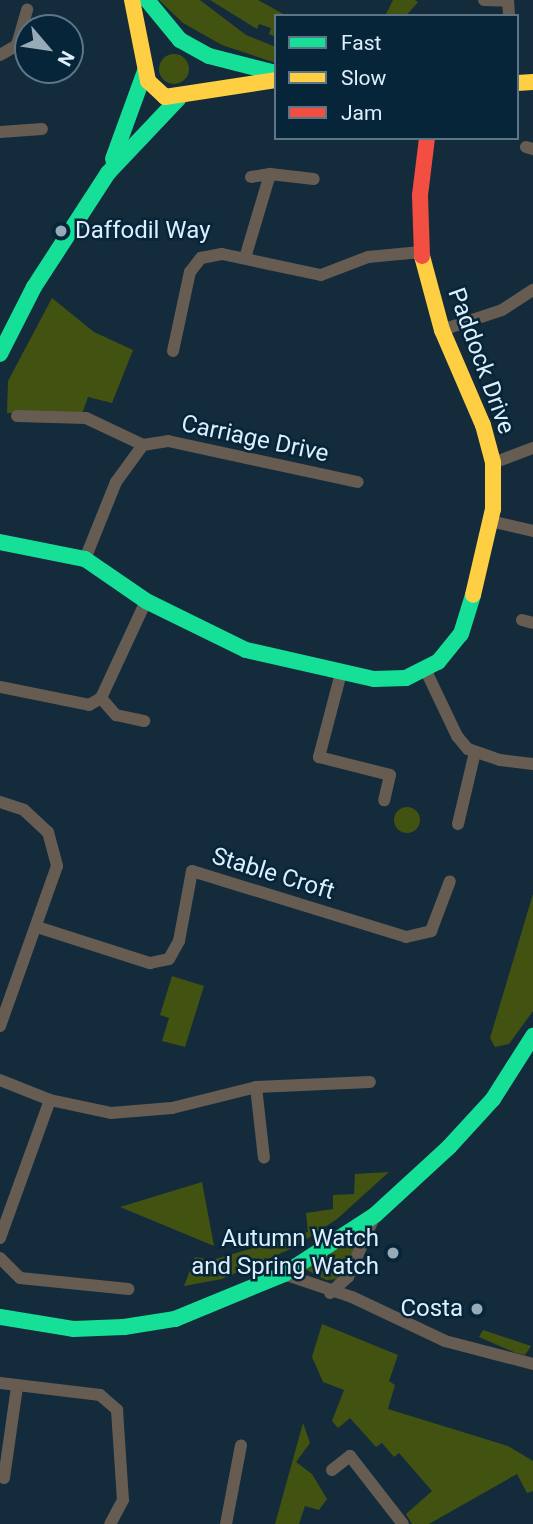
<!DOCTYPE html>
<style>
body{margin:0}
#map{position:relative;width:533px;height:1524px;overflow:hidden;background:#132b3a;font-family:Roboto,sans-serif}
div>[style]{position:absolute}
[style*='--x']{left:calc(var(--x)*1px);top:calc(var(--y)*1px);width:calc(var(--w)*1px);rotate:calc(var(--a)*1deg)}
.green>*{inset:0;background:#425311}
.round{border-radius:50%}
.street>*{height:12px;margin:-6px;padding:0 6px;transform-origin:6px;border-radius:6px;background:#675c52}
.fast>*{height:16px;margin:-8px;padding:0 8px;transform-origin:8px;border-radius:8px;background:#16e098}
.slow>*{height:16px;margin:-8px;padding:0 8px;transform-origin:8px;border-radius:8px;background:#ffcf43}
.jam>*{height:16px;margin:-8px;padding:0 8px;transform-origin:8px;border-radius:8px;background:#f24e42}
.dots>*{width:19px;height:19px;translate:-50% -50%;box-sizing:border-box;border:4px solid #062539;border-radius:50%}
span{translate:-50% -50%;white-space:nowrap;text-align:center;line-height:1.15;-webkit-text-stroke:5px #062539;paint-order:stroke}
.poi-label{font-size:24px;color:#ddeefc}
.left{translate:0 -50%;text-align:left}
.right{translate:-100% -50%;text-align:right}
.street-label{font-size:24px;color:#ddeefc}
.legend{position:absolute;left:274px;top:14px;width:245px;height:126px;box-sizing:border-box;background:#062539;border:2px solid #5c7587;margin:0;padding:9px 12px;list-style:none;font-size:21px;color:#ddeefc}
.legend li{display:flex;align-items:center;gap:14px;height:35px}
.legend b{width:35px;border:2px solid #5c7587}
.north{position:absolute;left:14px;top:14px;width:70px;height:70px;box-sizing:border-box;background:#062539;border:2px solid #5c7587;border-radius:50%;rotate:119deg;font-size:19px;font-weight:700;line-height:28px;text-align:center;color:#ddeefc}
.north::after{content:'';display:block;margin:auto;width:24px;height:32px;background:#96aab8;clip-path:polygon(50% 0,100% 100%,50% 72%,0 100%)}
</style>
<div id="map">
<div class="green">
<div style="clip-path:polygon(159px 0,200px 0,246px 35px,276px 47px,276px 63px,222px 45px,183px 23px)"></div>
<div style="clip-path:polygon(210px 0,258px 0,287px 16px,276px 16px,276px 37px,269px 34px,271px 28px,259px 24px,257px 29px)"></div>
<div style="clip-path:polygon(393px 0,415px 0,418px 2px,406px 16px,385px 16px)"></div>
<div class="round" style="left:159px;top:54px;width:30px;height:30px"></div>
<div style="clip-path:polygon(52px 298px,94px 332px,133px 350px,112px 403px,88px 397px,82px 414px,7px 413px,8px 381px)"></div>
<div class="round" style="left:394px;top:807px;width:26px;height:26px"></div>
<div style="clip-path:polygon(533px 894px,533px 1011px,509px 1044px,495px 1047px,490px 1038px)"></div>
<div style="clip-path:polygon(172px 976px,204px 986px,185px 1047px,162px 1041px,169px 1018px,160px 1015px)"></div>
<div style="clip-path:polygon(389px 1172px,337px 1219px,295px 1247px,222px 1279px,184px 1286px,195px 1257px,212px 1260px,308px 1232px,306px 1213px,333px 1209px,333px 1195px,354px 1194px,355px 1174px)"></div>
<div style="clip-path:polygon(202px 1182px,214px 1246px,120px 1207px)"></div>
<div style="clip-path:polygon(365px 1225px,341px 1279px,326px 1280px,301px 1267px)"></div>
<div style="clip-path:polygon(322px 1324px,398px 1355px,389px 1381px,395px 1385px,388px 1409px,508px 1446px,533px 1461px,533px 1491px,527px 1493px,517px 1474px,429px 1524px,412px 1524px,406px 1514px,432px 1491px,399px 1453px,394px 1457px,382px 1443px,376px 1447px,350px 1418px,338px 1428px,332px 1421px,344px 1390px,323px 1382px,312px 1357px)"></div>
<div style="clip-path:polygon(483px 1330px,531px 1346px,525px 1355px,516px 1353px,479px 1337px)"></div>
<div style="clip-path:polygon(303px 1423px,310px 1443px,296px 1462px,312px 1474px,327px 1499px,319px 1510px,305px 1506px,299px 1524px,275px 1524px)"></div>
</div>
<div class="street">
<div style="--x:484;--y:0;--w:24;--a:2"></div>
<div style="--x:508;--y:0;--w:16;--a:86"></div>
<div style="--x:0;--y:55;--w:20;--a:-30"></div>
<div style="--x:17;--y:45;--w:37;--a:-74"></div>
<div style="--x:0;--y:132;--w:42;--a:-4.1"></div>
<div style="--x:526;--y:147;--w:7;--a:16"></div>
<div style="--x:251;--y:177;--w:19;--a:-9"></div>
<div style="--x:245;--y:258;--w:88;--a:-73.4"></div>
<div style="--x:270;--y:174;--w:44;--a:6.5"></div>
<div style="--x:442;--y:330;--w:63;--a:-18.4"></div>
<div style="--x:502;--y:310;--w:37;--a:-33"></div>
<div style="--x:173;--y:351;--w:81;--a:-77.9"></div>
<div style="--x:190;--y:272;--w:18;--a:-52"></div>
<div style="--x:201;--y:258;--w:21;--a:-11"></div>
<div style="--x:222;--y:254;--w:101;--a:12"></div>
<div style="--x:321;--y:275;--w:50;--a:-21"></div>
<div style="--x:368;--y:257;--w:53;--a:-5.4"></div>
<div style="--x:17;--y:416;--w:69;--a:1.7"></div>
<div style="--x:86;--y:418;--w:63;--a:25.3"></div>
<div style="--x:493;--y:463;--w:43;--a:-20.6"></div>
<div style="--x:490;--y:521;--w:44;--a:13.1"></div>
<div style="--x:85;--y:559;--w:83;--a:-68.1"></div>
<div style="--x:116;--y:482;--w:46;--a:-53.9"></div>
<div style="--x:143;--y:445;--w:25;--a:-9"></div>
<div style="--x:168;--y:441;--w:194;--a:12.2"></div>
<div style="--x:522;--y:620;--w:11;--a:15"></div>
<div style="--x:426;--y:671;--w:72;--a:64.5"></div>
<div style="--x:457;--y:736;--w:17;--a:50"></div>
<div style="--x:468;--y:749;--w:34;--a:19"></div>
<div style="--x:500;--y:760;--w:33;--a:7"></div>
<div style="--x:341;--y:673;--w:87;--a:104.7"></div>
<div style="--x:319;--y:757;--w:73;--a:14.2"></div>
<div style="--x:390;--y:775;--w:26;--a:103"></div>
<div style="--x:0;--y:687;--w:91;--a:11.4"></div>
<div style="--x:89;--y:705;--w:14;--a:-30"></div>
<div style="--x:101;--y:698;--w:107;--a:-65.1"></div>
<div style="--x:101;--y:698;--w:23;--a:49"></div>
<div style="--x:116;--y:715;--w:29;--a:12"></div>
<div style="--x:0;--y:802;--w:25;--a:18"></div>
<div style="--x:24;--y:810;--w:33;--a:43"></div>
<div style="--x:48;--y:832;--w:35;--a:75"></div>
<div style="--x:57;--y:866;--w:170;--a:109.6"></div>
<div style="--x:458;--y:824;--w:74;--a:-76.7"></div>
<div style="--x:37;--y:927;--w:119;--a:17.7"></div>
<div style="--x:150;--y:963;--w:19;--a:-12"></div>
<div style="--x:169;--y:959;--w:21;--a:-61"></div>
<div style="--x:179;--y:941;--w:71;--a:-79.5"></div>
<div style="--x:192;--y:871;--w:224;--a:17.1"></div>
<div style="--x:406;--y:937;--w:26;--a:-13"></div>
<div style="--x:431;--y:931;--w:53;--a:-69.2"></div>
<div style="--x:0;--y:1080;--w:54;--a:21.8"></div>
<div style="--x:50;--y:1100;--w:62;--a:12"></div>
<div style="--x:111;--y:1113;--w:61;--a:-4.7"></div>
<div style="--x:172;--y:1108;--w:87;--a:-14"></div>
<div style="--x:256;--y:1087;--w:114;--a:-2.5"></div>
<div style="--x:256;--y:1087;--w:71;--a:83.6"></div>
<div style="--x:0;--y:1238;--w:147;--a:-70.1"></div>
<div style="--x:0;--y:1258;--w:28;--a:45"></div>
<div style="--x:20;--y:1278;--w:109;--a:5.8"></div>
<div style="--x:284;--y:1274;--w:72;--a:18.7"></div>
<div style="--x:352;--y:1297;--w:103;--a:25.3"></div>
<div style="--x:445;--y:1341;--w:91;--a:14.6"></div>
<div style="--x:330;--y:1293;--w:24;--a:-42"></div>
<div style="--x:348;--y:1277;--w:68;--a:-66.5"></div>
<div style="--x:0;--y:1383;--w:101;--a:6.8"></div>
<div style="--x:100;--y:1395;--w:23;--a:41"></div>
<div style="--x:117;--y:1410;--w:90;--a:86.2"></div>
<div style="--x:123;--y:1500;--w:27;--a:118"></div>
<div style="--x:332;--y:1470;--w:23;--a:-38"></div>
<div style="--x:350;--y:1456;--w:86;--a:52.1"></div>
<div style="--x:4;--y:1478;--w:92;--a:-81.9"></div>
<div style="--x:226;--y:1524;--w:80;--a:-79.2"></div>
</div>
<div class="fast">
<div style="--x:147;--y:0;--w:52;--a:50.5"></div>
<div style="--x:180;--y:40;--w:33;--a:29"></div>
<div style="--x:209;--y:56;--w:69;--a:14.2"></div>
<div style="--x:113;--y:159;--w:94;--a:-70"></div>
<div style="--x:0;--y:354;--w:75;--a:-63.1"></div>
<div style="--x:34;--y:287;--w:136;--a:-57"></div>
<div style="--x:108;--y:173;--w:103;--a:-46.6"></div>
<div style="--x:0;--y:542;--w:87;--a:11.3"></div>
<div style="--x:85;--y:559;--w:74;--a:34.5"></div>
<div style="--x:146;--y:601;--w:111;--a:26.1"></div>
<div style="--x:246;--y:650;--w:131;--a:12.8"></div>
<div style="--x:374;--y:679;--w:32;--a:-2"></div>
<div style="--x:406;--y:678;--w:36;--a:-27"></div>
<div style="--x:438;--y:662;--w:36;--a:-51"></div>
<div style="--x:461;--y:634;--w:41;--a:-72.9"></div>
<div style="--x:0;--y:1317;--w:74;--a:9.3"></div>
<div style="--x:73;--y:1329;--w:51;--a:-2.2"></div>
<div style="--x:124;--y:1327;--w:52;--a:-8.9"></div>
<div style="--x:175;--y:1319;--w:118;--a:-22.4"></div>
<div style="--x:284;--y:1274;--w:108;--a:-33"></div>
<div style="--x:375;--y:1215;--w:100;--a:-42.6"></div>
<div style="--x:449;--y:1147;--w:65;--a:-47.5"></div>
<div style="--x:493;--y:1099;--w:75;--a:-57.6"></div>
</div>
<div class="slow">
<div style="--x:132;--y:0;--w:83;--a:78.8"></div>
<div style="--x:148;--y:81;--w:23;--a:43"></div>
<div style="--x:165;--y:97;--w:112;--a:-8.7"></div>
<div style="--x:517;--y:83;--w:16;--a:-4"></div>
<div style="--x:422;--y:256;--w:77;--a:74.9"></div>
<div style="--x:442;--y:330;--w:103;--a:66.7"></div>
<div style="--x:483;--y:425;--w:39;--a:75"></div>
<div style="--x:493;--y:463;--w:46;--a:90"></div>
<div style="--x:493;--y:509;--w:88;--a:103.1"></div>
</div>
<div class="jam">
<div style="--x:422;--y:256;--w:61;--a:-91.9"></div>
<div style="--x:420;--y:195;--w:57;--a:-83"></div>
</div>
<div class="dots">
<div style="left:61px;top:231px;background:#96aab8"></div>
<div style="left:393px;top:1253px;background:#96aab8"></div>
<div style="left:477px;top:1309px;background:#96aab8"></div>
</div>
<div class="poi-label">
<span class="left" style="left:75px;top:231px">Daffodil Way</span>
<span class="right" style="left:379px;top:1253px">Autumn Watch<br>and Spring Watch</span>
<span class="right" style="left:463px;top:1309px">Costa</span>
</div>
<div class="street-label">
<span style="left:481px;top:361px;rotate:70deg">Paddock Drive</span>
<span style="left:255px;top:439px;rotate:12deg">Carriage Drive</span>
<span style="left:273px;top:874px;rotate:17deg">Stable Croft</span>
</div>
<ul class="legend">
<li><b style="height:9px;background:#16e098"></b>Fast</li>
<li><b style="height:9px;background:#ffcf43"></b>Slow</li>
<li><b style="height:9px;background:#f24e42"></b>Jam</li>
</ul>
<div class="north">N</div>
</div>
